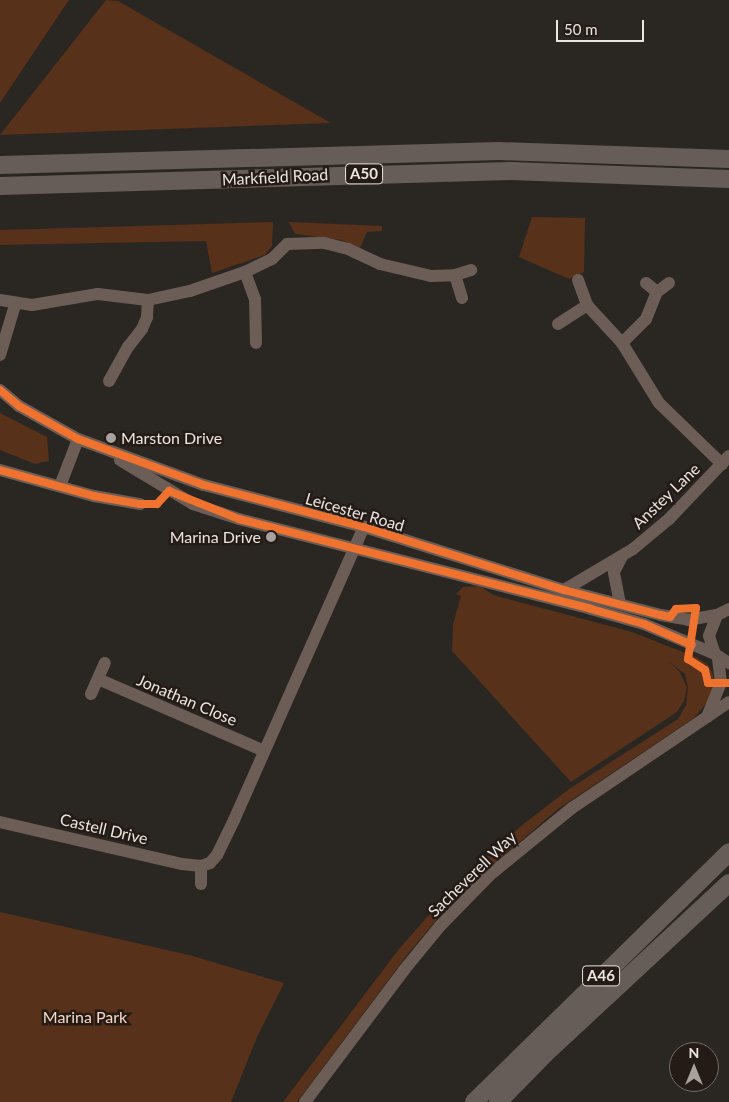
<!DOCTYPE html>
<style>
body{margin:0}
#map{position:relative;width:729px;height:1102px;overflow:hidden;background:#2a2622;font-family:Lato,sans-serif}
div>[style]{position:absolute}
[style*='--x']{left:calc(var(--x)*1px);top:calc(var(--y)*1px);width:calc(var(--w)*1px);rotate:calc(var(--a)*1deg)}
.green>*{inset:0;background:#573119}
.minor>*{height:12px;margin:-6px;padding:0 6px;transform-origin:6px;border-radius:6px;background:#6c5e57}
.highway>*{height:18px;margin:-9px;padding:0 9px;transform-origin:9px;border-radius:9px;background:#675d58}
.cycleway>*{height:8px;margin:-4px;padding:0 4px;transform-origin:4px;border-radius:4px;background:#ef722f}
.dots>*{width:14px;height:14px;translate:-50% -50%;box-sizing:border-box;border:2px solid #241b16;border-radius:50%}
span{translate:-50% -50%;white-space:nowrap;text-align:center;line-height:1.15;-webkit-text-stroke:5px #241b16;paint-order:stroke}
.shield-label span{padding:1px 4px;background:#241b16;border:1px solid;border-radius:4px;-webkit-text-stroke-width:0}
.shield-label{font-size:15px;color:#ebe5e1;font-weight:700}
.street-label{font-size:16px;color:#ebe5e1}
.poi-label{font-size:16px;color:#ebe5e1}
.left{translate:0 -50%;text-align:left}
.right{translate:-100% -50%;text-align:right}
.park-label{font-size:16px;color:#f9d4c0}
.north{position:absolute;left:669px;top:1042px;width:50px;height:50px;box-sizing:border-box;background:#241b16;border:1px solid #746c67;border-radius:50%;rotate:0deg;font-size:14px;font-weight:700;line-height:20px;text-align:center;color:#ebe5e1}
.north::after{content:'';display:block;margin:auto;width:18px;height:22px;background:#a7a29e;clip-path:polygon(50% 0,100% 100%,50% 72%,0 100%)}
.scale{position:absolute;left:556px;top:20px;width:88px;height:22px;box-sizing:border-box;border:2px solid #ebe5e1;border-top:0;padding-left:6px;font-size:15px;line-height:18px;white-space:nowrap;color:#ebe5e1;-webkit-text-stroke:4px #241b16;paint-order:stroke}
</style>
<div id="map">
<div class="green">
<div style="clip-path:polygon(0 0,69px 0,0 103px)"></div>
<div style="clip-path:polygon(106px 0,118px 1px,331px 123px,0 135px)"></div>
<div style="clip-path:polygon(532px 217px,585px 218px,584px 272px,569px 279px,519px 257px)"></div>
<div style="clip-path:polygon(273px 222px,272px 246px,265px 255px,212px 273px,206px 241px,0 245px,0 230px)"></div>
<div style="clip-path:polygon(289px 222px,382px 226px,382px 231px,367px 232px,360px 248px,341px 240px,295px 234px)"></div>
<div style="clip-path:polygon(0 413px,47px 437px,49px 461px,35px 464px,0 450px)"></div>
<div style="clip-path:polygon(480px 586px,493px 595px,632px 632px,698px 658px,708px 665px,713px 674px,714px 686px,709px 700px,694px 718px,558px 809px,490px 867px,438px 918px,407px 955px,297px 1102px,283px 1102px,399px 949px,449px 892px,521px 826px,569px 789px,678px 719px,686px 705px,688px 688px,685px 674px,668px 661px,679px 671px,687px 687px,684px 701px,677px 712px,571px 782px,452px 651px,453px 624px,461px 596px,456px 594px,463px 587px)"></div>
<div style="clip-path:polygon(0 912px,189px 955px,284px 983px,257px 1037px,231px 1102px,0 1102px)"></div>
</div>
<div class="minor">
<div style="--x:245;--y:272;--w:29;--a:70"></div>
<div style="--x:255;--y:299;--w:44;--a:88.7"></div>
<div style="--x:455;--y:275;--w:24;--a:73"></div>
<div style="--x:578;--y:280;--w:27;--a:70"></div>
<div style="--x:587;--y:305;--w:52;--a:47.4"></div>
<div style="--x:622;--y:343;--w:70;--a:58.3"></div>
<div style="--x:659;--y:403;--w:88;--a:44.1"></div>
<div style="--x:646;--y:283;--w:14;--a:39"></div>
<div style="--x:0;--y:300;--w:32;--a:9"></div>
<div style="--x:32;--y:305;--w:67;--a:-9.5"></div>
<div style="--x:98;--y:294;--w:50;--a:6.8"></div>
<div style="--x:148;--y:300;--w:43;--a:-12.1"></div>
<div style="--x:190;--y:291;--w:58;--a:-19.1"></div>
<div style="--x:245;--y:272;--w:30;--a:-26"></div>
<div style="--x:272;--y:259;--w:21;--a:-45"></div>
<div style="--x:287;--y:244;--w:37;--a:-2"></div>
<div style="--x:324;--y:243;--w:25;--a:14"></div>
<div style="--x:348;--y:249;--w:35;--a:25"></div>
<div style="--x:380;--y:264;--w:52;--a:13.2"></div>
<div style="--x:431;--y:276;--w:24;--a:-2"></div>
<div style="--x:455;--y:275;--w:17;--a:-17"></div>
<div style="--x:558;--y:324;--w:35;--a:-33"></div>
<div style="--x:622;--y:343;--w:34;--a:-45"></div>
<div style="--x:646;--y:319;--w:29;--a:-68"></div>
<div style="--x:657;--y:292;--w:15;--a:-37"></div>
<div style="--x:0;--y:355;--w:52;--a:-73.3"></div>
<div style="--x:109;--y:381;--w:39;--a:-61"></div>
<div style="--x:128;--y:347;--w:23;--a:-52"></div>
<div style="--x:142;--y:329;--w:13;--a:-67"></div>
<div style="--x:147;--y:317;--w:17;--a:-87"></div>
<div style="--x:0;--y:390;--w:25;--a:40"></div>
<div style="--x:19;--y:406;--w:68;--a:29.2"></div>
<div style="--x:78;--y:439;--w:134;--a:20.1"></div>
<div style="--x:204;--y:485;--w:165;--a:14.7"></div>
<div style="--x:364;--y:527;--w:210;--a:17.5"></div>
<div style="--x:564;--y:590;--w:100;--a:14.5"></div>
<div style="--x:661;--y:615;--w:27;--a:10"></div>
<div style="--x:688;--y:620;--w:29;--a:-10"></div>
<div style="--x:120;--y:460;--w:85;--a:31.1"></div>
<div style="--x:193;--y:504;--w:48;--a:18.1"></div>
<div style="--x:239;--y:519;--w:363;--a:14.3"></div>
<div style="--x:591;--y:609;--w:55;--a:15.8"></div>
<div style="--x:644;--y:624;--w:77;--a:22.9"></div>
<div style="--x:0;--y:470;--w:98;--a:15.5"></div>
<div style="--x:94;--y:496;--w:47;--a:9.9"></div>
<div style="--x:60;--y:486;--w:50;--a:-69"></div>
<div style="--x:564;--y:590;--w:80;--a:-30.7"></div>
<div style="--x:633;--y:549;--w:47;--a:-39.8"></div>
<div style="--x:669;--y:519;--w:87;--a:-46.4"></div>
<div style="--x:620;--y:604;--w:33;--a:-101"></div>
<div style="--x:614;--y:572;--w:18;--a:-63"></div>
<div style="--x:729;--y:609;--w:13;--a:153"></div>
<div style="--x:717;--y:615;--w:22;--a:111"></div>
<div style="--x:709;--y:636;--w:19;--a:72"></div>
<div style="--x:715;--y:654;--w:17;--a:33"></div>
<div style="--x:98;--y:679;--w:181;--a:23.4"></div>
<div style="--x:91;--y:694;--w:34;--a:-66"></div>
<div style="--x:707;--y:717;--w:37;--a:-68"></div>
<div style="--x:721;--y:683;--w:26;--a:-97"></div>
<div style="--x:0;--y:822;--w:187;--a:13"></div>
<div style="--x:182;--y:864;--w:19;--a:6"></div>
<div style="--x:201;--y:866;--w:9;--a:-18"></div>
<div style="--x:210;--y:863;--w:11;--a:-49"></div>
<div style="--x:217;--y:855;--w:39;--a:-64"></div>
<div style="--x:234;--y:820;--w:321;--a:-66.1"></div>
<div style="--x:201;--y:866;--w:18;--a:90"></div>
<div style="--x:305;--y:1102;--w:165;--a:-53.1"></div>
<div style="--x:404;--y:970;--w:58;--a:-50.6"></div>
<div style="--x:441;--y:925;--w:71;--a:-45.6"></div>
<div style="--x:491;--y:874;--w:104;--a:-39.2"></div>
<div style="--x:572;--y:808;--w:189;--a:-34"></div>
</div>
<div class="highway">
<div style="--x:0;--y:165;--w:499;--a:-1.6"></div>
<div style="--x:499;--y:151;--w:230;--a:2"></div>
<div style="--x:0;--y:186;--w:511;--a:-1.68"></div>
<div style="--x:511;--y:171;--w:218;--a:2.1"></div>
<div style="--x:474;--y:1102;--w:357;--a:-44.4"></div>
<div style="--x:498;--y:1102;--w:67;--a:-45.6"></div>
<div style="--x:545;--y:1054;--w:251;--a:-42.9"></div>
</div>
<div class="cycleway">
<div style="--x:0;--y:390;--w:25;--a:40"></div>
<div style="--x:19;--y:406;--w:68;--a:29.2"></div>
<div style="--x:78;--y:439;--w:134;--a:20.1"></div>
<div style="--x:204;--y:485;--w:165;--a:14.7"></div>
<div style="--x:364;--y:527;--w:210;--a:17.5"></div>
<div style="--x:564;--y:590;--w:100;--a:14.5"></div>
<div style="--x:661;--y:615;--w:9;--a:13"></div>
<div style="--x:670;--y:617;--w:10;--a:-53"></div>
<div style="--x:676;--y:609;--w:20;--a:-3"></div>
<div style="--x:696;--y:608;--w:52;--a:98.9"></div>
<div style="--x:688;--y:659;--w:20;--a:33"></div>
<div style="--x:705;--y:670;--w:13;--a:77"></div>
<div style="--x:708;--y:683;--w:21;--a:0"></div>
<div style="--x:0;--y:470;--w:98;--a:15.5"></div>
<div style="--x:94;--y:496;--w:47;--a:9.9"></div>
<div style="--x:140;--y:504;--w:17;--a:0"></div>
<div style="--x:157;--y:504;--w:18;--a:-47"></div>
<div style="--x:169;--y:491;--w:75;--a:21.8"></div>
<div style="--x:239;--y:519;--w:363;--a:14.3"></div>
<div style="--x:591;--y:609;--w:55;--a:15.8"></div>
<div style="--x:644;--y:624;--w:52;--a:23.6"></div>
</div>
<div class="dots">
<div style="left:111px;top:438px;background:#a7a29e"></div>
<div style="left:271px;top:537px;background:#a7a29e"></div>
</div>
<div class="shield-label">
<span style="left:364px;top:174px">A50</span>
<span style="left:601px;top:976px">A46</span>
</div>
<div class="street-label">
<span style="left:275px;top:177px;rotate:-3deg">Markfield Road</span>
<span style="left:666px;top:496px;rotate:-44deg">Anstey Lane</span>
<span style="left:355px;top:512px;rotate:16deg">Leicester Road</span>
<span style="left:187px;top:700px;rotate:23deg">Jonathan Close</span>
<span style="left:104px;top:829px;rotate:13deg">Castell Drive</span>
<span style="left:472px;top:874px;rotate:-44deg">Sacheverell Way</span>
</div>
<div class="poi-label">
<span class="left" style="left:121px;top:438px">Marston Drive</span>
<span class="right" style="left:261px;top:537px">Marina Drive</span>
</div>
<div class="park-label">
<span style="left:85px;top:1017px">Marina Park</span>
</div>
<div class="north">N</div>
<div class="scale">50 m</div>
</div>
